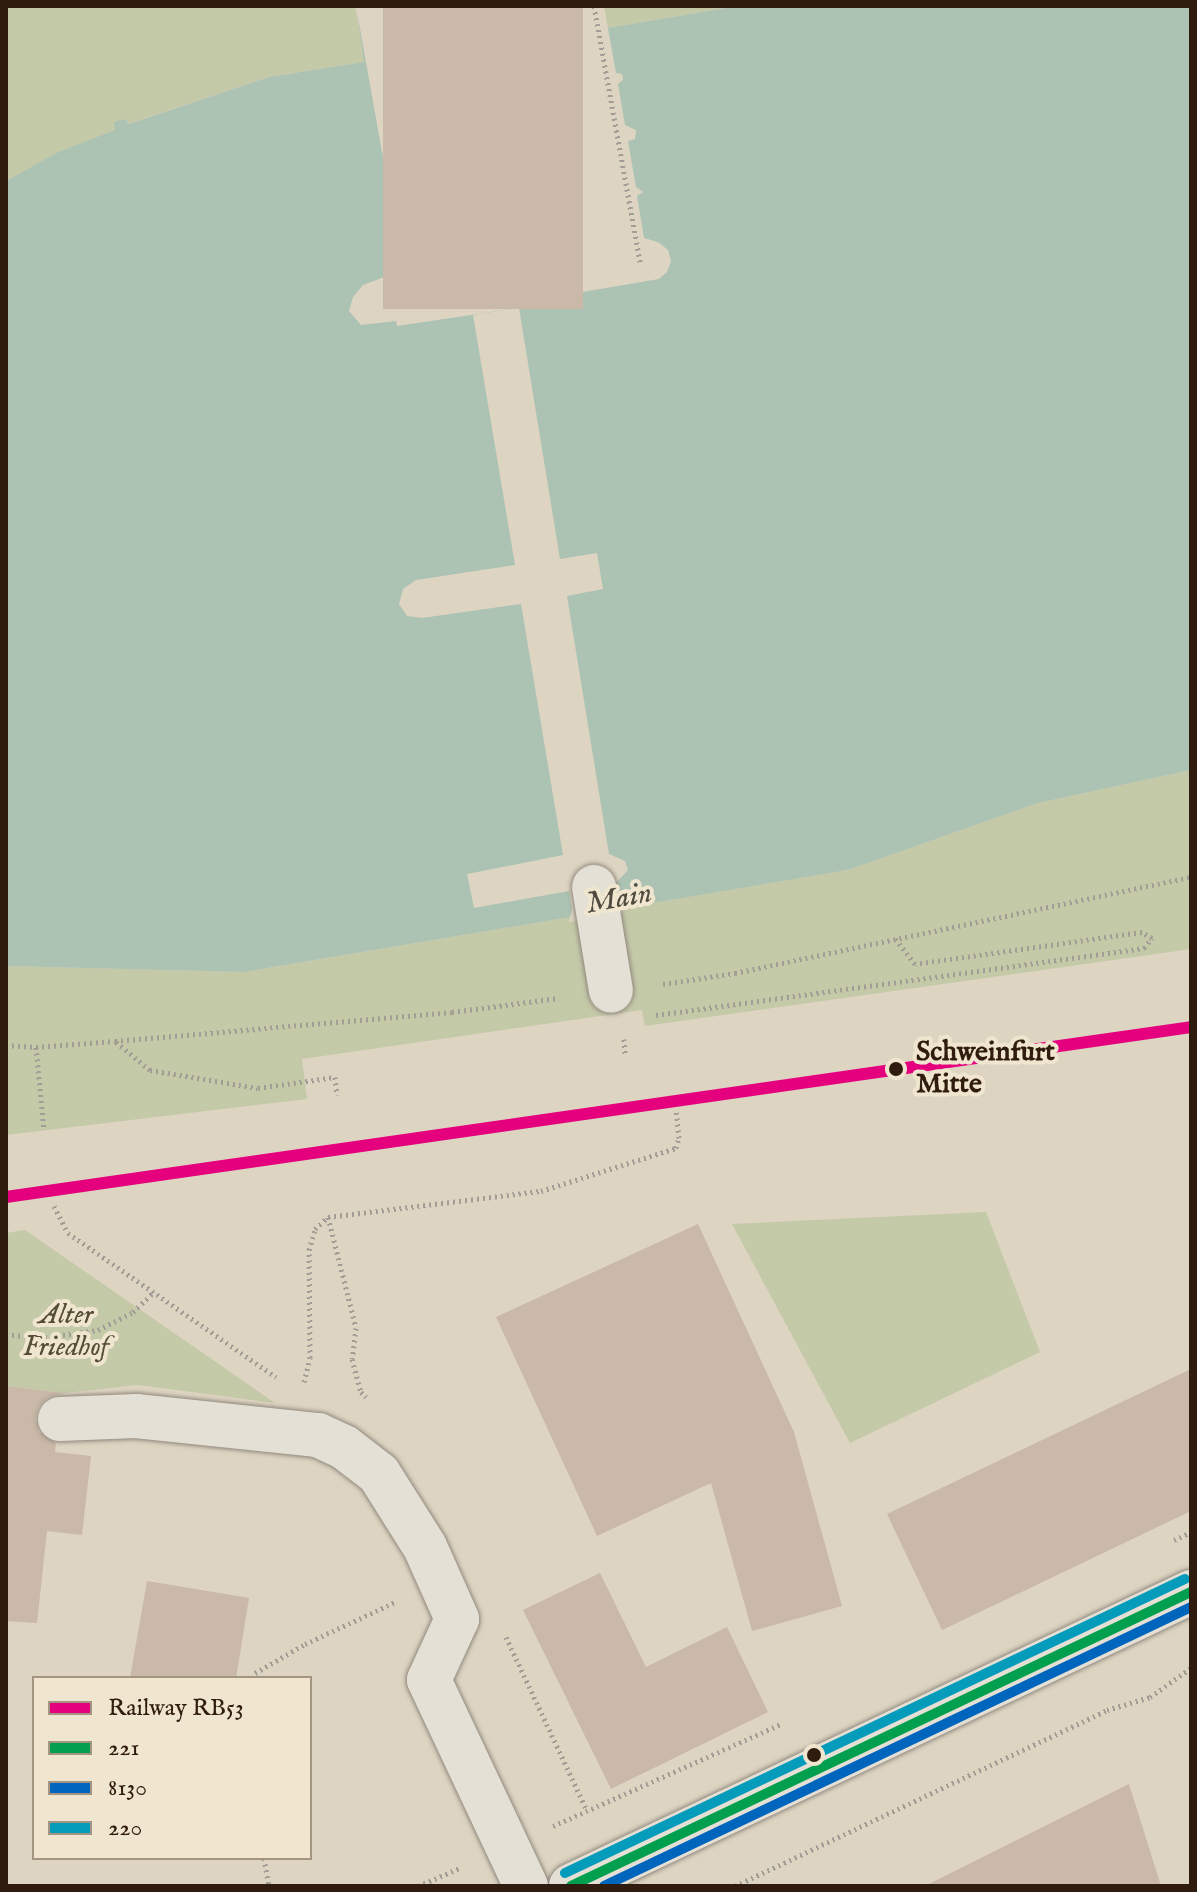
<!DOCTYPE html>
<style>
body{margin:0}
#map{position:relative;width:1197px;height:1892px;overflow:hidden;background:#ddd4c2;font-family:"IM FELL English",serif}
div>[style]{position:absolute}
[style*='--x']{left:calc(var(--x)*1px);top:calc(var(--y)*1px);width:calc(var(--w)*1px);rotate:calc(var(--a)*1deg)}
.green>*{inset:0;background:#c4c9a8}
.water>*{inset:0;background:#acc2b3}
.pier>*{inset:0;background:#ddd4c2}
.building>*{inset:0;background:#cab8a8;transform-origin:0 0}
.path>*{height:5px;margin-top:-2.5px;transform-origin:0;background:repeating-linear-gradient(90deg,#a29d95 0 2px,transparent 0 6px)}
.roads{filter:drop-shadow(0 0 2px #91897d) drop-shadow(0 0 2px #91897d)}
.minor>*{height:44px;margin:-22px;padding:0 22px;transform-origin:22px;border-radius:22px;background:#e5e0d6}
.bus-1>*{height:10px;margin:-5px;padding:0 5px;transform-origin:5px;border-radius:5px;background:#029f4e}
.bus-2>*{height:10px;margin:-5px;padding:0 5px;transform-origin:5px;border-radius:5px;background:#0065bd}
.bus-3>*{height:10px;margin:-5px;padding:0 5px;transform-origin:5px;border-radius:5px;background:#059bbb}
.rail-1>*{height:12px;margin:-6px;padding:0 6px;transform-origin:6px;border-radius:6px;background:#e5007d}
.dots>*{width:22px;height:22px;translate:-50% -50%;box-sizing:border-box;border:4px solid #f0e6d0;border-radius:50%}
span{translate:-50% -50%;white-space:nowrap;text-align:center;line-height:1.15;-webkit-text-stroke:8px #f0e6d0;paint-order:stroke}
.stop-label{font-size:28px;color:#301c0e;font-weight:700}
.left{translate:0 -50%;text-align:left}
.park-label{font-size:28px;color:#564d36;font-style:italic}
.water-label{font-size:30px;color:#4f4b3e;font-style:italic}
.frame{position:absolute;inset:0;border:8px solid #301c0e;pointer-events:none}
.legend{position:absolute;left:32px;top:1676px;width:280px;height:184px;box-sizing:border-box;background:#f0e6d0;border:2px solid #a39582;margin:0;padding:10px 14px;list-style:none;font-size:24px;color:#301c0e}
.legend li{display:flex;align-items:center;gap:16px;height:40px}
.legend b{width:40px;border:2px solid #a39582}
</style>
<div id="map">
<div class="green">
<div style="clip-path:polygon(6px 6px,355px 6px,365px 62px,269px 77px,128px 124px,125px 119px,115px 122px,116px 130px,56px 153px,6px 181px)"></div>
<div style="clip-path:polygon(604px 6px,738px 6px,608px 28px)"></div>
<div style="clip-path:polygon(1191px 770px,1191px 949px,645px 1026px,642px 1010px,302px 1059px,307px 1099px,6px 1135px,6px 966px,244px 972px,848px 870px,1038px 803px)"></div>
<div style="clip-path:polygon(986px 1212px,1040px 1352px,850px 1443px,732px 1224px)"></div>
<div style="clip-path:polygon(25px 1230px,275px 1403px,138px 1385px,64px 1393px,6px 1386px,6px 1233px)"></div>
</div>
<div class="water">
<div style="clip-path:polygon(356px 6px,403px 270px,363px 285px,353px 297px,349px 311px,361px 325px,396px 321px,397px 326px,518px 308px,518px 303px,659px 279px,667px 272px,671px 261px,668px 250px,658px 242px,644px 238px,637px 196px,643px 192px,636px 187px,628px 141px,635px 139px,636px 130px,625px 125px,618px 84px,623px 80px,622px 74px,616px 73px,604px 6px,608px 28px,738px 6px,1191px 6px,1191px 770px,1038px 803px,848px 870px,244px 972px,6px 966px,6px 181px,56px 153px,115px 130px,114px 122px,125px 119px,129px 124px,269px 77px,364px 62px)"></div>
</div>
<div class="pier">
<div style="clip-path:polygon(519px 308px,560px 559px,597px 553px,603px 589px,567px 596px,609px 854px,625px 861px,628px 870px,615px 884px,623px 913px,569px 922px,572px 909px,569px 891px,474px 908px,467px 874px,563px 855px,521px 604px,422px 618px,407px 616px,399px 604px,403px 589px,416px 580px,515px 565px,473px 315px)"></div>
</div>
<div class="building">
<div style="left:383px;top:6px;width:200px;height:303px"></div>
<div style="clip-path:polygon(698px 1224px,794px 1432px,842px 1606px,752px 1631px,711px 1483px,597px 1536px,496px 1317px)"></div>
<div style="clip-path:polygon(1191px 1369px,1191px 1511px,942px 1630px,887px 1514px)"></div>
<div style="clip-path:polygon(6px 1386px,64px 1393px,47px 1398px,38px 1407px,35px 1419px,39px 1432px,56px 1443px,55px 1452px,91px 1456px,82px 1535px,47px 1531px,37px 1623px,6px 1621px)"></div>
<div style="clip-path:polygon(600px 1573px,646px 1667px,727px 1627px,768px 1712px,611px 1789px,523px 1610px)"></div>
<div style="clip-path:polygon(147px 1581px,249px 1598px,236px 1678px,130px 1678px)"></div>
<div style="clip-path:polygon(1129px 1784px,1161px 1886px,925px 1886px)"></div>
</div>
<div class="path">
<div style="--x:594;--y:6;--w:260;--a:79.8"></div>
<div style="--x:663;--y:984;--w:73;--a:-8.7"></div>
<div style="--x:735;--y:973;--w:466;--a:-11.9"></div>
<div style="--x:656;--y:1015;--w:493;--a:-7.8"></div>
<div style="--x:1144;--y:948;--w:13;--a:-51"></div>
<div style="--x:1152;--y:938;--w:12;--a:-149"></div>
<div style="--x:1142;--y:932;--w:229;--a:172"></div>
<div style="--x:915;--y:964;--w:33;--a:-128"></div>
<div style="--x:624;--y:1039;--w:15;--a:86"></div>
<div style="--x:116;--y:1042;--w:44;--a:39.5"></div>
<div style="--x:150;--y:1070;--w:109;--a:9.5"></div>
<div style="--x:258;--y:1088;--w:78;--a:-8.1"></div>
<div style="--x:335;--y:1077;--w:18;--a:84"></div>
<div style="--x:6;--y:1045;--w:30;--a:4"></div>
<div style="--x:36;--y:1047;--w:79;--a:-4.3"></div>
<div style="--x:115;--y:1041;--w:338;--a:-4.9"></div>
<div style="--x:452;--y:1012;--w:108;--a:-7.5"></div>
<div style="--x:36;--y:1047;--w:83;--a:84.5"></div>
<div style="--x:54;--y:1206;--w:30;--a:63"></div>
<div style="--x:68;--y:1233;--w:253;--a:34.7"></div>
<div style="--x:328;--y:1217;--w:114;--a:75.8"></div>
<div style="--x:356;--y:1328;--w:31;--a:97"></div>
<div style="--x:352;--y:1359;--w:34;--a:75"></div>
<div style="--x:361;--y:1392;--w:7;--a:45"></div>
<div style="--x:6;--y:1334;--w:33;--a:7"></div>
<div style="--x:39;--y:1338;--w:60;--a:-7.7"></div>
<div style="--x:98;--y:1330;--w:39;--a:-27"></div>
<div style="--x:133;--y:1312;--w:30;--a:-44"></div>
<div style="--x:304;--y:1382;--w:25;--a:-76"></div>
<div style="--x:310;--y:1358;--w:108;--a:-90.5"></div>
<div style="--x:309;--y:1250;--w:22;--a:-74"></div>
<div style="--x:315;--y:1229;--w:18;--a:-43"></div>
<div style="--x:328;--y:1217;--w:215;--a:-7"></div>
<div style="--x:541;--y:1191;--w:142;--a:-17.7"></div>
<div style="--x:676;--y:1148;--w:10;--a:-73"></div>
<div style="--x:679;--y:1138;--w:27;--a:-96"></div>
<div style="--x:1174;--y:1540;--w:19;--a:-25"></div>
<div style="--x:506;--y:1637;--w:192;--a:65"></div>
<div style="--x:253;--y:1678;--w:5;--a:-68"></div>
<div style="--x:255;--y:1673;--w:58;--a:-30.1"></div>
<div style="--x:305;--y:1644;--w:99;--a:-25"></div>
<div style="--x:553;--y:1826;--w:250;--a:-24.1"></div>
<div style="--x:264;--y:1858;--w:28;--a:80"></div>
<div style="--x:418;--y:1886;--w:46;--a:-23.2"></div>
<div style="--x:735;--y:1886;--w:412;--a:-25.3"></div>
<div style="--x:1107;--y:1710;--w:45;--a:-16.8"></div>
<div style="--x:1150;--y:1697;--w:50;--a:-35.3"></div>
</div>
<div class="roads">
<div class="minor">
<div style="--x:594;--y:887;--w:105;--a:80.7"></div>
<div style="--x:60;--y:1419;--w:76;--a:-2.3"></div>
<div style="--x:136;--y:1416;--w:183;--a:6"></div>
<div style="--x:318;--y:1435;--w:29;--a:25"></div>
<div style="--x:344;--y:1447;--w:44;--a:37.6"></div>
<div style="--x:379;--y:1474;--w:86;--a:57.8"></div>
<div style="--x:425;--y:1547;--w:79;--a:66"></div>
<div style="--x:457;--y:1619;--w:67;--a:114.7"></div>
<div style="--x:429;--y:1680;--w:228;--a:64.8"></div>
<div style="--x:571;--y:1886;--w:686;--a:-25.37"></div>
</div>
</div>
<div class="bus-1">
<div style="--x:571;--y:1886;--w:686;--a:-25.37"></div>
</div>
<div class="bus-2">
<div style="--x:604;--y:1886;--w:650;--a:-25.42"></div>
</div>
<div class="bus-3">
<div style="--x:565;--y:1873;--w:686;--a:-25.37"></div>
</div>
<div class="rail-1">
<div style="--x:6;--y:1197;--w:1197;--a:-8.16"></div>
</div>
<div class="dots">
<div style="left:896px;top:1069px;background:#301c0e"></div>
<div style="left:814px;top:1755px;background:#301c0e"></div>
</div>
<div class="stop-label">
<span class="left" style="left:916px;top:1069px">Schweinfurt<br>Mitte</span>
</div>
<div class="park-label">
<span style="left:66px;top:1332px">Alter<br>Friedhof</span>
</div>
<div class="water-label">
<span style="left:619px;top:899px;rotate:-10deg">Main</span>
</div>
<div class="frame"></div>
<ul class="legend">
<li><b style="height:10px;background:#e5007d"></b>Railway RB53</li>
<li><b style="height:10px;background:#029f4e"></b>221</li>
<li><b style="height:10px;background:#0065bd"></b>8130</li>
<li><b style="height:10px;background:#059bbb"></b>220</li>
</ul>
</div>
